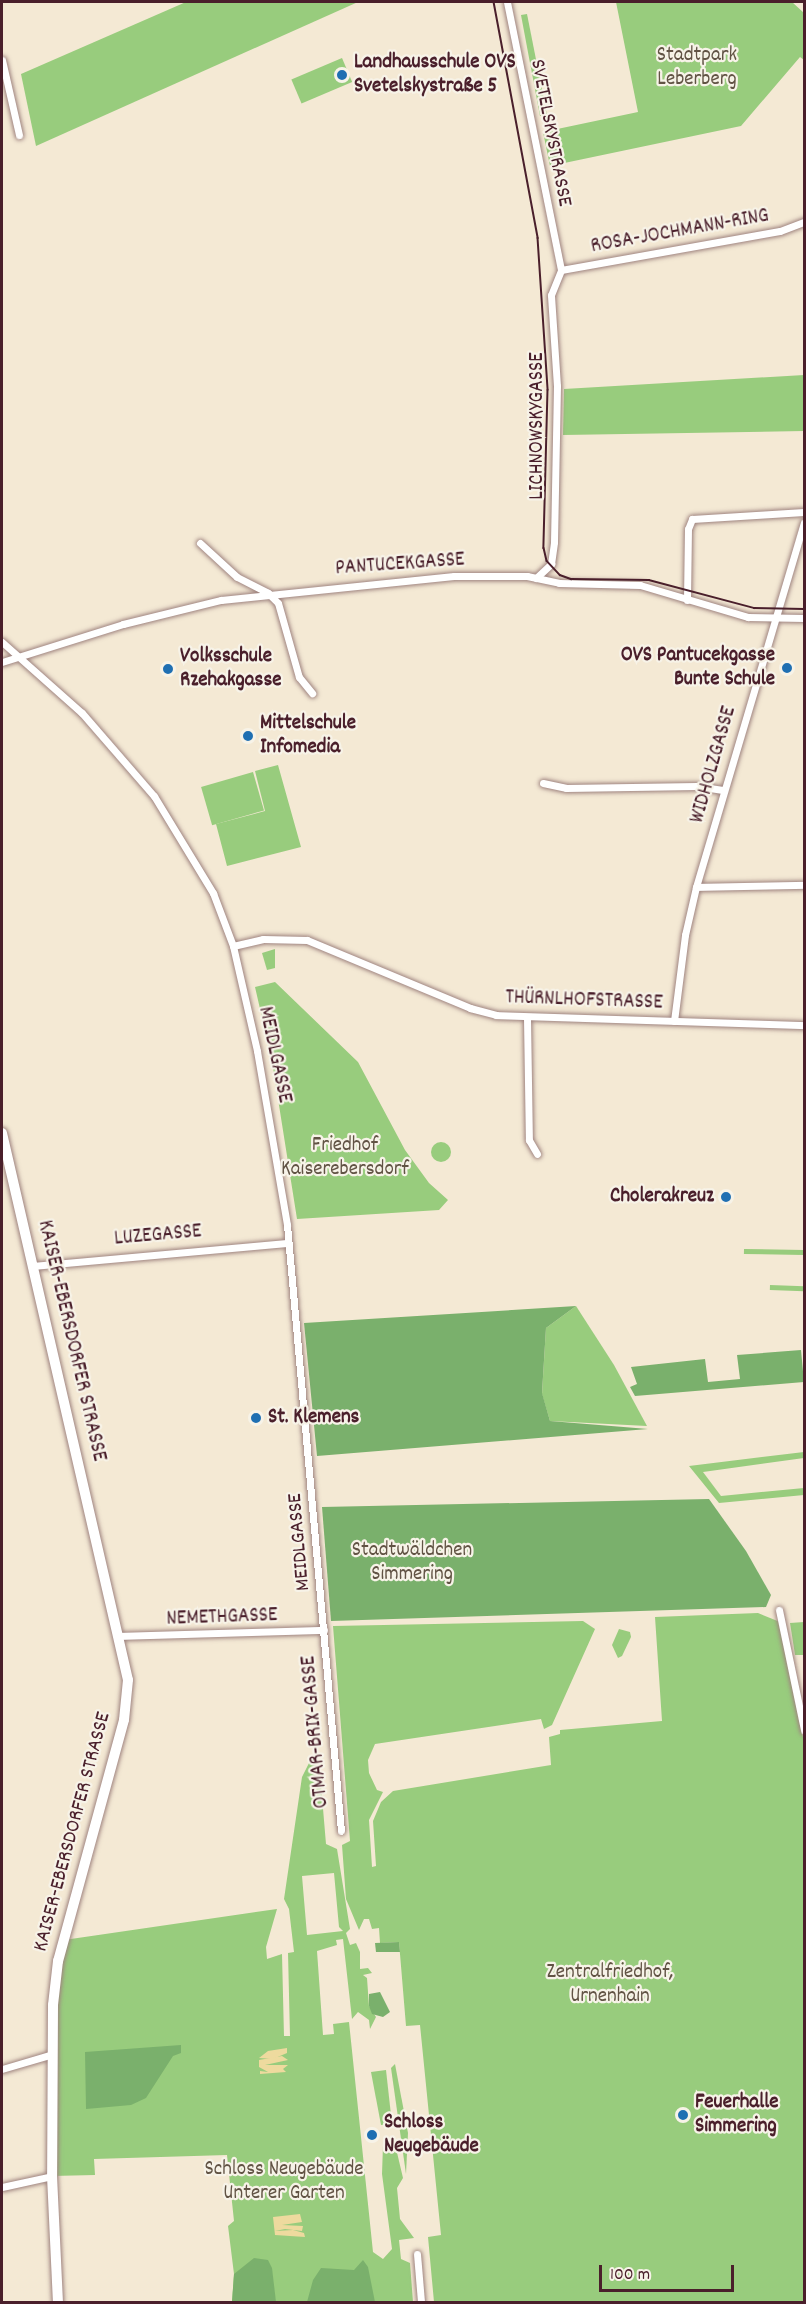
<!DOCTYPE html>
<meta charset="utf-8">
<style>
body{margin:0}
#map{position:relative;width:806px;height:2304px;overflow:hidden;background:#f4e9d4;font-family:Dekko,sans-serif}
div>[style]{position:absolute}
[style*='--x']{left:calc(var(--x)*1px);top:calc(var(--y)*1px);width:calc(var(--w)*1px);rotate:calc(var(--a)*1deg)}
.green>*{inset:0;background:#98cc7d;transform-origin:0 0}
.round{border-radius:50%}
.forest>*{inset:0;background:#7ab06c}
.sand>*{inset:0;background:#eeda9e}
.roads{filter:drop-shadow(0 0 2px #9f8480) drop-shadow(0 0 2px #9f8480)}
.street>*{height:7px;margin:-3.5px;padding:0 3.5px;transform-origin:3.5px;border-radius:3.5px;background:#fff}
.secondary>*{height:10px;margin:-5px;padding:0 5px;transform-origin:5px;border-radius:5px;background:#fff}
.tram>*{height:1.5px;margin:-0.75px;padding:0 0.75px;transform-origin:0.75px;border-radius:0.75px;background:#4a1f2b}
.dots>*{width:16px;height:16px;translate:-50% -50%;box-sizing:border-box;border:3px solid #f7f3e8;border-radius:50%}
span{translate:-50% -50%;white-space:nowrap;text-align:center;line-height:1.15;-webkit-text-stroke:4.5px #f7f3e8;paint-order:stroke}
.park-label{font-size:21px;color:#615344}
.poi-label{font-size:21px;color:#4a1f2b;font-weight:700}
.left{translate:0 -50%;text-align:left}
.right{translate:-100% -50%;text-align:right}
.street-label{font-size:21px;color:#4a1f2b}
.frame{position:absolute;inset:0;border:3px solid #4a1f2b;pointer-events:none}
.scale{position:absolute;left:599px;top:2265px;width:135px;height:27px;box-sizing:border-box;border:3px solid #4a1f2b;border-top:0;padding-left:8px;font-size:18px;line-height:21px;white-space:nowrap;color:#4a1f2b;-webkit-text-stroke:4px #f7f3e8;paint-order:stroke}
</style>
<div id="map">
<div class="green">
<div style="clip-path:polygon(186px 2px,358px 2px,36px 146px,21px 74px)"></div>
<div style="clip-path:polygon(616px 2px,792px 2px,804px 13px,804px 60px,800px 57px,741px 126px,550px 166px,543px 132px,638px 112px)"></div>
<div style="clip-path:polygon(527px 14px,547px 115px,540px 116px,521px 15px)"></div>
<div style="left:342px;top:58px;width:26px;height:55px;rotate:67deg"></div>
<div style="clip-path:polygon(804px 375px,804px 431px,563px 435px,564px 389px)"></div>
<div style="clip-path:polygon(278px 765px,301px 847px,227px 866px,216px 824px,265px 811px,255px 771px)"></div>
<div style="left:253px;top:772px;width:40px;height:54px;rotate:74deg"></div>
<div style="clip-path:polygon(275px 949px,275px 968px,267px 970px,262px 953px)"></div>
<div style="clip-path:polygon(275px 982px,358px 1062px,405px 1150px,429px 1183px,448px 1200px,439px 1210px,297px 1219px,272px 1061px,255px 987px)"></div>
<div class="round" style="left:431px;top:1142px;width:20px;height:20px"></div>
<div style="left:744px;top:1249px;width:60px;height:5px;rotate:1deg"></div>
<div style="left:770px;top:1285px;width:34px;height:5px;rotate:2deg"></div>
<div style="clip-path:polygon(576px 1306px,614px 1365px,647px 1426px,550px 1421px,542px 1394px,546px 1328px)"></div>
<div style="clip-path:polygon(804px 1452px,804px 1458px,703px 1472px,721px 1496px,804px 1488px,804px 1495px,719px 1503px,689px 1466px)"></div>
<div style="clip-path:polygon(758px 1613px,780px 1622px,804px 1742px,804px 2302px,434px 2302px,428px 2237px,441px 2235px,420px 2025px,406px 2026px,399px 1942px,380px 1943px,379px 1928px,372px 1929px,369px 1919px,364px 1919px,359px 1930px,346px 1899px,342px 1845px,350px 1841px,333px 1626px,583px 1621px,595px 1629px,552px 1725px,544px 1729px,541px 1719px,375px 1744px,368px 1760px,369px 1773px,377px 1790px,383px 1792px,369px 1820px,372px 1867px,376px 1866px,373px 1821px,381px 1802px,393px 1791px,551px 1765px,549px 1737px,560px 1734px,560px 1730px,662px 1721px,655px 1617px)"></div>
<div style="clip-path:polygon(804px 1622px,804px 1655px,795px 1655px,790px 1623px)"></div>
<div style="clip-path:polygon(619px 1629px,630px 1632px,631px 1637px,622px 1656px,618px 1658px,612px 1645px)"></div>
<div style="clip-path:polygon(evenodd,319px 1761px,326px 1844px,337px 1849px,350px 1929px,346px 1933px,350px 1945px,356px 1943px,360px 1952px,360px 1969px,368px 1968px,372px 1973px,363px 1975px,367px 1978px,369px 2006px,376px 2017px,370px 2029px,369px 2020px,358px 2012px,352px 2019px,343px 1939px,336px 1940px,337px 1945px,317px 1951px,323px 2035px,334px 2034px,333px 2024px,349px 2022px,373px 2252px,383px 2259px,392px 2249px,382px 2174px,383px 2145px,395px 2144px,403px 2178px,397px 2188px,400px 2219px,414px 2238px,399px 2240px,401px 2259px,410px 2263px,413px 2302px,232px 2302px,234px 2274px,228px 2226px,234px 2221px,227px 2155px,94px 2159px,95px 2175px,52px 2176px,50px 2055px,64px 1940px,277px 1909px,266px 1947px,267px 1959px,282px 1954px,284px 2036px,290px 2036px,288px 1953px,294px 1952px,289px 1909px,284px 1899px,302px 1777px,309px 1763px,319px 1761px,334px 1873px,339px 1927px,343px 1931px,307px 1935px,302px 1876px,334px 1873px)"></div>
<div style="clip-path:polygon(395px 2064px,408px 2133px,406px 2174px,391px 2068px)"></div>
<div style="clip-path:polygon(386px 2070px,392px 2124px,381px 2125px,371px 2072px)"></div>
</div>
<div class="forest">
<div style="clip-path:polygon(576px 1306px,546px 1328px,542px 1393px,550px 1421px,648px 1429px,317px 1456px,304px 1323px)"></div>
<div style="clip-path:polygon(801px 1350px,804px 1382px,635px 1396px,630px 1387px,637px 1384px,631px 1367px,705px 1359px,708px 1382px,740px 1379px,737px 1355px)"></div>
<div style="clip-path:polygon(709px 1499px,746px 1551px,771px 1595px,766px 1607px,331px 1621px,322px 1507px)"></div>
<div style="clip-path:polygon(399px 1942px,400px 1952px,376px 1952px,375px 1943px)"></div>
<div style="clip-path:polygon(380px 1992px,390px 2012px,383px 2017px,372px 2014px,369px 2006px,369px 1994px)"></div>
<div style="clip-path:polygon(181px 2045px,181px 2053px,173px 2056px,146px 2098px,131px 2105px,86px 2109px,85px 2052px)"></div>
<div style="clip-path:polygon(254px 2258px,268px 2260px,272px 2268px,276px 2302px,232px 2302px,234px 2274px)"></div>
<div style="clip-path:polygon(363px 2260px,368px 2267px,375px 2302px,307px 2302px,313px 2280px,321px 2268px,354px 2270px)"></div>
</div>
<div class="sand">
<div style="clip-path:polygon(287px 2048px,287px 2053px,273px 2059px,259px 2058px,268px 2051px)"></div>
<div style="clip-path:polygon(282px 2056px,288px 2060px,265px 2065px,288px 2065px,283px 2069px,286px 2072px,260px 2074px,260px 2071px,268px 2072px,259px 2067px,259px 2060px)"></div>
<div style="clip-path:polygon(300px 2214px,302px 2222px,282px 2225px,303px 2226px,302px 2231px,285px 2229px,275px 2231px,293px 2230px,304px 2233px,305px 2237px,275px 2235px,273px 2217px)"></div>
</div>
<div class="roads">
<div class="street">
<div style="--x:507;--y:2;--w:273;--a:78.6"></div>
<div style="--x:2;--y:60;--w:77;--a:77.2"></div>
<div style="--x:561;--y:270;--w:222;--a:-10.1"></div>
<div style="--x:780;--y:231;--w:26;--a:-21"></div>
<div style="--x:200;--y:543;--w:50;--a:42.6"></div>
<div style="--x:237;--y:577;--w:35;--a:27"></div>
<div style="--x:268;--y:593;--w:14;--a:45"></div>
<div style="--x:278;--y:603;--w:77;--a:74.2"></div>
<div style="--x:299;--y:677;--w:21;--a:51"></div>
<div style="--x:536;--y:578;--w:21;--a:-43"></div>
<div style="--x:551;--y:564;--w:22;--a:-82"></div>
<div style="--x:554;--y:542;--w:156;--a:-88.9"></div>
<div style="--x:557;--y:386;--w:91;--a:-93.8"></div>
<div style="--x:551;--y:295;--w:27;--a:-68"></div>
<div style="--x:687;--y:600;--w:71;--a:-89.2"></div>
<div style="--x:688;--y:529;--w:11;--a:-68"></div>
<div style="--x:692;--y:519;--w:112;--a:-3.6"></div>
<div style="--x:2;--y:642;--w:107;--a:41.6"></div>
<div style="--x:82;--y:713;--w:110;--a:49.1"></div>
<div style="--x:154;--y:796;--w:114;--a:58.7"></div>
<div style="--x:213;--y:893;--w:57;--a:69.3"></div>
<div style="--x:233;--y:946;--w:108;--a:77.1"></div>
<div style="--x:257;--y:1051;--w:177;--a:80.2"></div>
<div style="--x:287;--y:1225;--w:608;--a:84.91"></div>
<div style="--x:2;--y:662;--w:127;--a:-17.4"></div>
<div style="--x:123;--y:624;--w:101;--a:-13.8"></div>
<div style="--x:221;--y:600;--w:234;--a:-5.9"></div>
<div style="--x:454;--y:576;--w:73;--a:0"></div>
<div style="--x:527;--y:576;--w:33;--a:12"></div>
<div style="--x:559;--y:583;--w:81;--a:1.4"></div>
<div style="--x:640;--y:585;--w:113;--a:16.5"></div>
<div style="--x:748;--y:617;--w:56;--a:1"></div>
<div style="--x:543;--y:783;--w:24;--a:12"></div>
<div style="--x:566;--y:788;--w:131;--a:-0.9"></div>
<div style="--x:697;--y:786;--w:26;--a:9"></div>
<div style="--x:696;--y:887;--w:108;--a:-1.1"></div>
<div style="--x:233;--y:946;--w:31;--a:-13"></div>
<div style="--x:263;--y:939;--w:44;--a:1.3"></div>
<div style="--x:307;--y:940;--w:177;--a:22.6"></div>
<div style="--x:470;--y:1008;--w:27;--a:15"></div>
<div style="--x:496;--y:1015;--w:308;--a:1.9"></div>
<div style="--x:527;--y:1018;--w:122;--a:89.1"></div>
<div style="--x:529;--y:1140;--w:16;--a:60"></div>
<div style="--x:674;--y:1021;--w:87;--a:-82.7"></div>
<div style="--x:685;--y:935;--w:49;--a:-77.1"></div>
<div style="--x:696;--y:887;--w:380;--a:-73.5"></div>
<div style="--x:33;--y:1266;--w:254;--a:-5.2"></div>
<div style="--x:779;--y:1610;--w:123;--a:78.2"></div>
<div style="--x:120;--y:1636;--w:204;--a:-1.7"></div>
<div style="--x:2;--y:2069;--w:50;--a:-16.3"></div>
<div style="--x:2;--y:2187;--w:51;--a:-12.4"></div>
<div style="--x:417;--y:2254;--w:48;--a:85.2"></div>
</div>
<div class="secondary">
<div style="--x:2;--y:1133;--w:561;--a:77.03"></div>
<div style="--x:128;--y:1680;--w:40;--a:95.7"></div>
<div style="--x:124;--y:1720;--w:250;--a:105.3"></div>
<div style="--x:58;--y:1961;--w:44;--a:96.5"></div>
<div style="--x:53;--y:2005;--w:171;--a:90.3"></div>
<div style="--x:52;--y:2176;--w:126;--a:87.3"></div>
</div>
</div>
<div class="tram">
<div style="--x:494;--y:2;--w:240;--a:79.4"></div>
<div style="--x:538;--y:238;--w:152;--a:86.2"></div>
<div style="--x:548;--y:390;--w:158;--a:91.5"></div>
<div style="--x:544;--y:548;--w:13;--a:77"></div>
<div style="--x:547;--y:561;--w:19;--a:47"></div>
<div style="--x:560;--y:575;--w:12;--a:20"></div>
<div style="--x:571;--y:579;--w:78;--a:0.7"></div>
<div style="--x:649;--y:580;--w:109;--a:14.9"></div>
<div style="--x:754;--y:608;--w:50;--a:1.1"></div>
</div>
<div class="dots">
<div style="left:342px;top:75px;background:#1f6fb2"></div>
<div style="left:787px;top:668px;background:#1f6fb2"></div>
<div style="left:168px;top:669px;background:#1f6fb2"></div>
<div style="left:248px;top:736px;background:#1f6fb2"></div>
<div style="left:726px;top:1197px;background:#1f6fb2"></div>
<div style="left:256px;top:1418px;background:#1f6fb2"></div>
<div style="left:683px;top:2115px;background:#1f6fb2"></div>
<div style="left:372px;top:2135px;background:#1f6fb2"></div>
</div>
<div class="park-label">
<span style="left:697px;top:68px">Stadtpark<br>Leberberg</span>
<span style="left:345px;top:1158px">Friedhof<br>Kaiserebersdorf</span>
<span style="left:412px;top:1563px">Stadtwäldchen<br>Simmering</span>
<span style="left:610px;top:1985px">Zentralfriedhof,<br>Urnenhain</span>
<span style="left:284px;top:2182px">Schloss Neugebäude<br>Unterer Garten</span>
</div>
<div class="poi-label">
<span class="left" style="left:354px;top:75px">Landhausschule OVS<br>Svetelskystraße 5</span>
<span class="right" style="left:775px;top:668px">OVS Pantucekgasse<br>Bunte Schule</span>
<span class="left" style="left:180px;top:669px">Volksschule<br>Rzehakgasse</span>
<span class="left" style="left:260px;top:736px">Mittelschule<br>Infomedia</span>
<span class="right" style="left:714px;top:1197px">Cholerakreuz</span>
<span class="left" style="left:268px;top:1418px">St. Klemens</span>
<span class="left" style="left:695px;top:2115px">Feuerhalle<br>Simmering</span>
<span class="left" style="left:384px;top:2135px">Schloss<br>Neugebäude</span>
</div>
<div class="street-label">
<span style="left:550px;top:133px;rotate:79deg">SVETELSKYSTRASSE</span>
<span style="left:680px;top:232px;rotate:-10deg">ROSA-JOCHMANN-RING</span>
<span style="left:538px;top:426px;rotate:-90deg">LICHNOWSKYGASSE</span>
<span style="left:400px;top:565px;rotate:-4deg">PANTUCEKGASSE</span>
<span style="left:714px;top:765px;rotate:-74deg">WIDHOLZGASSE</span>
<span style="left:584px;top:1001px;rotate:2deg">THÜRNLHOFSTRASSE</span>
<span style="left:274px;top:1055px;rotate:78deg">MEIDLGASSE</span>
<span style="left:158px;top:1236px;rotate:-5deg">LUZEGASSE</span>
<span style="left:71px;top:1341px;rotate:77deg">KAISER-EBERSDORFER STRASSE</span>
<span style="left:300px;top:1542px;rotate:-95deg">MEIDLGASSE</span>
<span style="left:222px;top:1618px;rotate:-2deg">NEMETHGASSE</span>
<span style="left:316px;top:1732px;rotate:-95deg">OTMAR-BRIX-GASSE</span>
<span style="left:73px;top:1832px;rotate:-75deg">KAISER-EBERSDORFER STRASSE</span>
</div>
<div class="frame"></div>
<div class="scale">100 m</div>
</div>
